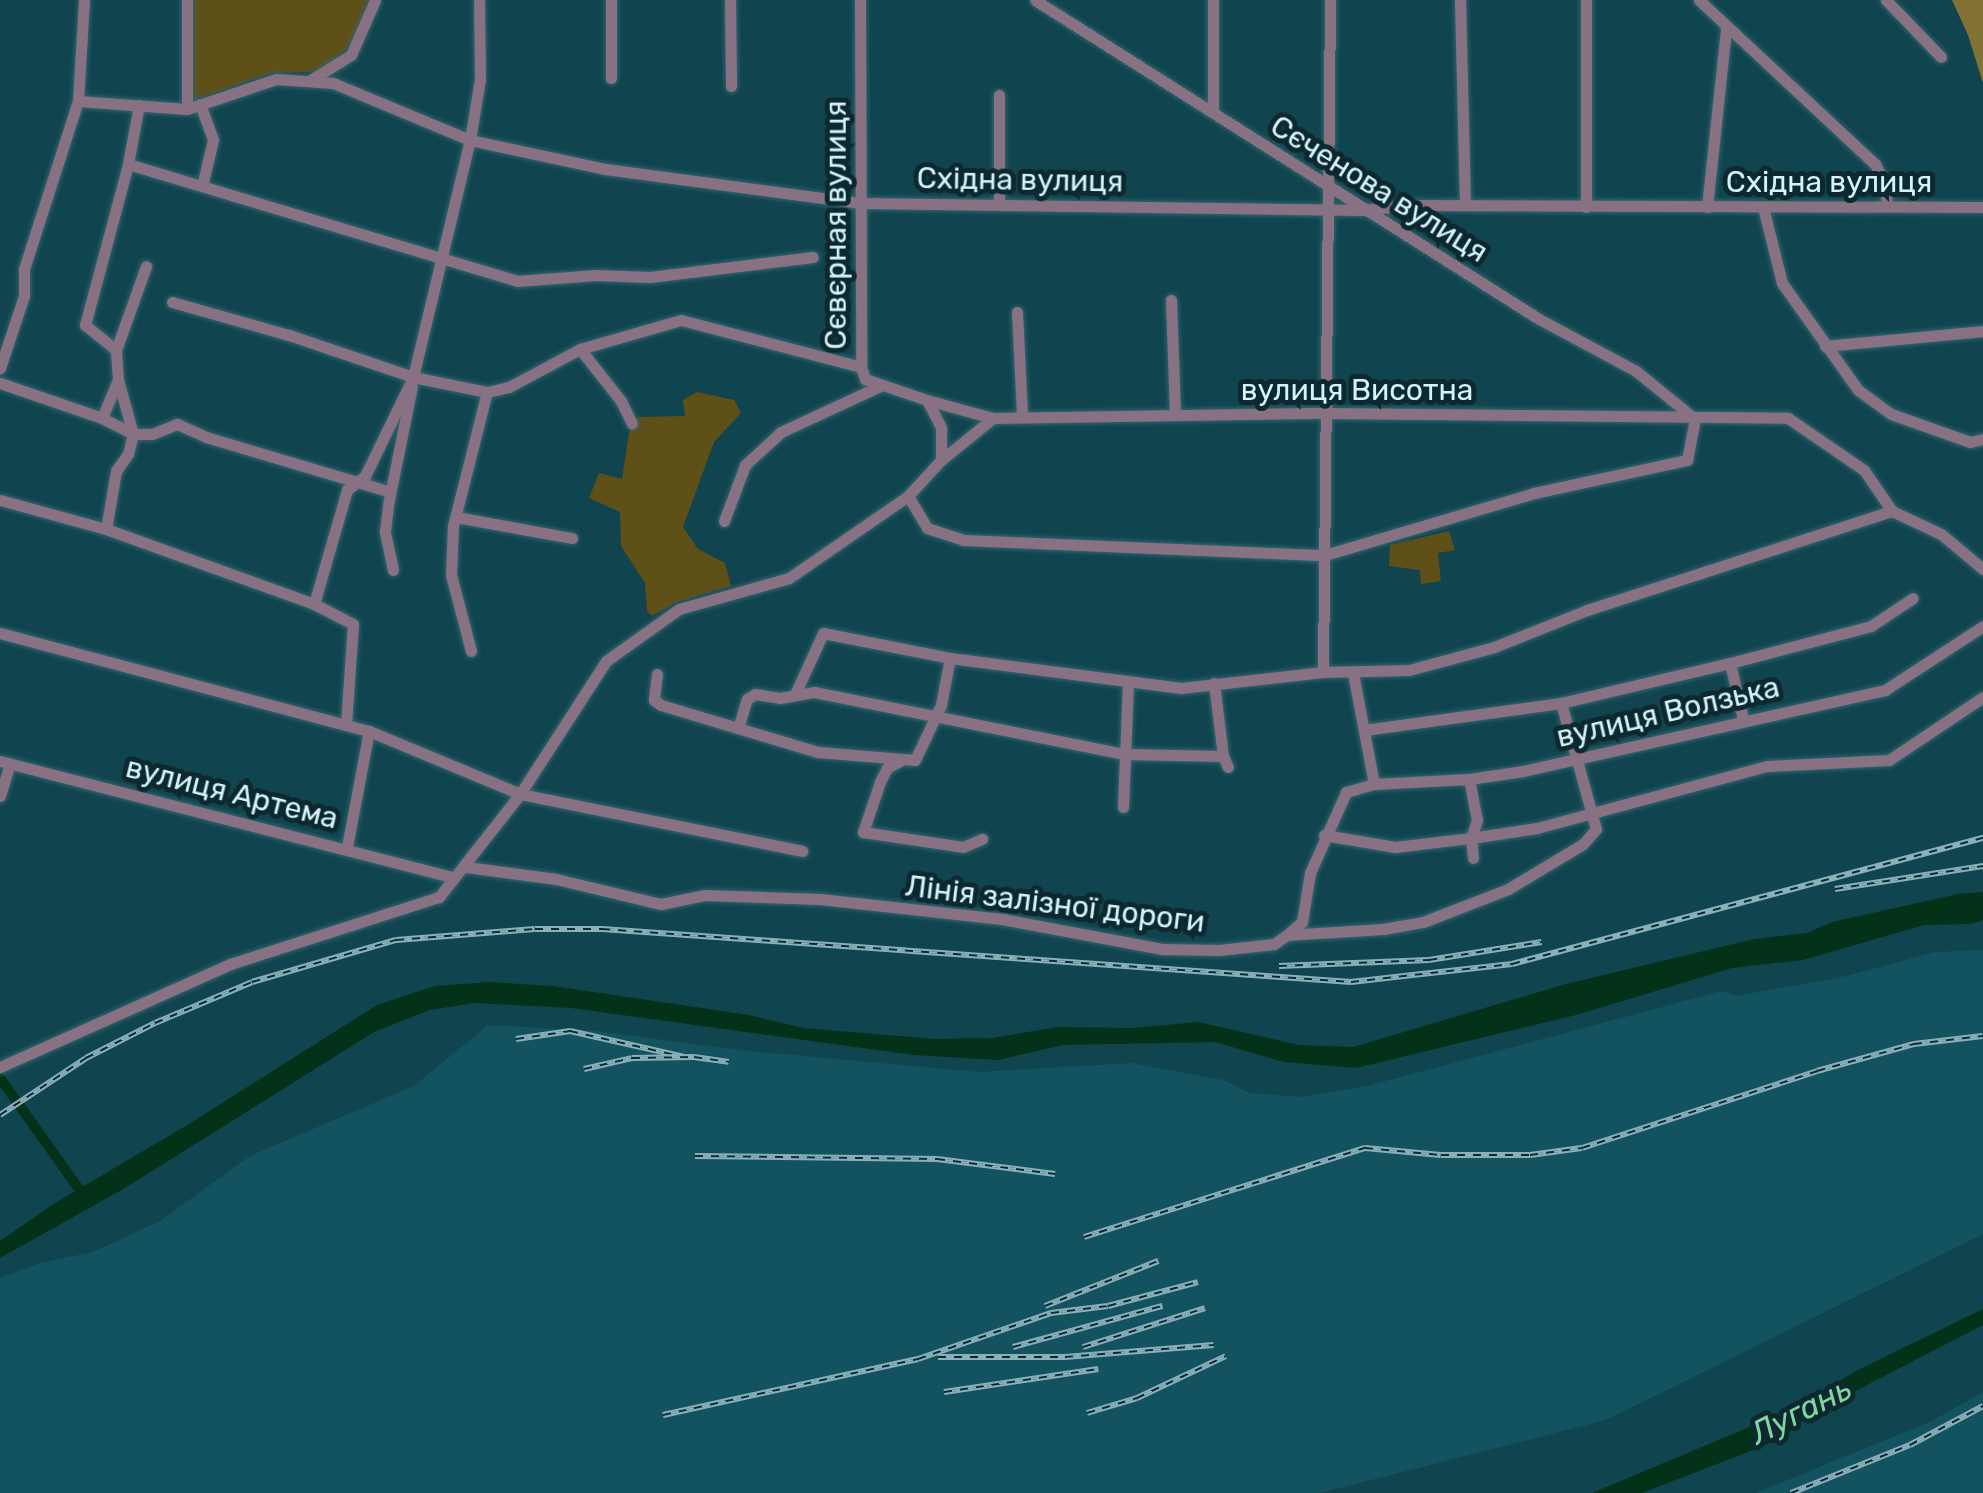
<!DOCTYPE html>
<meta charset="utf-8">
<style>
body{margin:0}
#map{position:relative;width:1983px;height:1493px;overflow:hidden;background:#10454f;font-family:Rubik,sans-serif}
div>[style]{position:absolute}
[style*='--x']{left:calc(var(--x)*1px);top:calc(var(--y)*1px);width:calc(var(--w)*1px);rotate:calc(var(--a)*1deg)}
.built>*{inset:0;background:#13525f}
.green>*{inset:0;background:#5f5018}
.forest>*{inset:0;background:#827235}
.water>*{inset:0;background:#033219}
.canal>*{height:10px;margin:-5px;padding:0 5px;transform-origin:5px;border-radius:5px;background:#033219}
.roads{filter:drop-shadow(0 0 2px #33646e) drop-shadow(0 0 2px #33646e)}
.minor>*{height:11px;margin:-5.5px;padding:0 5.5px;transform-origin:5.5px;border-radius:5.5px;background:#887182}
.rail>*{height:6px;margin-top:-3px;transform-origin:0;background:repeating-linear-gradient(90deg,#0d282f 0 8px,#8ab1ba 0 16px);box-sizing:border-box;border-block:2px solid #8ab1ba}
span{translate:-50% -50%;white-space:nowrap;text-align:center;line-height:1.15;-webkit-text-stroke:10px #0d282f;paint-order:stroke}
.street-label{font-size:30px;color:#d4f3fb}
.water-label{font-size:32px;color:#81d59f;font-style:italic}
</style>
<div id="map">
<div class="built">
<div style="clip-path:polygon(1983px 950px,1983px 1234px,1606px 1420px,1320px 1493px,0 1493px,0 1278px,40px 1263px,93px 1252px,160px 1221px,250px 1156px,414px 1086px,488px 1025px,596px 1031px,747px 1051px,979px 1072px,1131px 1063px,1223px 1080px,1249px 1093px,1301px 1097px,1367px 1086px,1722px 991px,1736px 996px,1847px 976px,1935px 952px)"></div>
<div style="clip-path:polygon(1983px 1392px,1983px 1493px,1756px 1493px,1932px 1421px)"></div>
</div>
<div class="green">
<div style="clip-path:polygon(190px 0,371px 0,361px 31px,339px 58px,313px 72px,272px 73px,194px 100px,188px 70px)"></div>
<div style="clip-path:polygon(697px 392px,734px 400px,741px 413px,714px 442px,683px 527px,698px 549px,725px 563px,731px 586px,677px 602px,652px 616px,647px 611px,645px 583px,621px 546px,620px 512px,589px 498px,599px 473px,622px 479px,629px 433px,637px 417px,685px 416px,683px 400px)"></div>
<div style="clip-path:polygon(1449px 531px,1455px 550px,1438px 553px,1441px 581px,1421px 584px,1420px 570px,1389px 566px,1390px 545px)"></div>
</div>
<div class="forest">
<div style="clip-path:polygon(1952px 0,1983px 0,1983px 83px,1968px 35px)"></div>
</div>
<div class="water">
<div style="clip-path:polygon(1983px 892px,1983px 920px,1972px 924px,1924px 925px,1803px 960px,1732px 968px,1576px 1015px,1356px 1068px,1284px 1062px,1215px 1042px,1063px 1045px,998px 1060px,914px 1055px,571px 1008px,474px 1003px,430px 1010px,374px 1032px,125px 1188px,0 1258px,0 1241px,55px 1203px,189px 1124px,377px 1005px,435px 986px,490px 982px,553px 986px,749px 1015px,803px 1028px,934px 1039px,993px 1038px,1057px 1027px,1132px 1028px,1198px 1022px,1299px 1045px,1353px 1047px,1566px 984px,1754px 939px,1807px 933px,1832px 922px,1958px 894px)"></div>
<div style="clip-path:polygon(1983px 1309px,1983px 1325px,1809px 1415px,1787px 1434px,1761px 1447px,1642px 1493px,1592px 1493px,1788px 1411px,1858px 1370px)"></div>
</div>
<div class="canal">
<div style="--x:0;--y:1078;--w:148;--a:54.6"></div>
</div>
<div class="roads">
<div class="minor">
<div style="--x:187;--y:0;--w:109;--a:90"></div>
<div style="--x:611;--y:0;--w:78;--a:90"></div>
<div style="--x:730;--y:0;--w:86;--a:89.3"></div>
<div style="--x:860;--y:0;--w:367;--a:89.8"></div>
<div style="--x:861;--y:367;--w:13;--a:72"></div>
<div style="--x:865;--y:379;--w:65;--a:18.7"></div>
<div style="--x:927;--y:400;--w:31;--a:63"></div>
<div style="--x:941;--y:428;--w:32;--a:90"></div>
<div style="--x:1460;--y:0;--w:205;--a:88.6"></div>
<div style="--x:1586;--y:0;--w:207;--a:90"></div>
<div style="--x:1699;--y:0;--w:241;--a:43"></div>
<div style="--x:1875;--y:164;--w:21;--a:62"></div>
<div style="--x:1885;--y:183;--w:23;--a:85"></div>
<div style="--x:1886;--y:0;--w:79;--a:46"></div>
<div style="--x:309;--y:81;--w:49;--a:-31.8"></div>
<div style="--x:351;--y:55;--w:60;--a:-66.4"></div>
<div style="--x:999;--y:95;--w:110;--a:90"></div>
<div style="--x:78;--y:101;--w:109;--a:4.2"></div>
<div style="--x:187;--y:109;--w:94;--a:-18.6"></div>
<div style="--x:276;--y:79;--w:57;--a:4"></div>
<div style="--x:333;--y:83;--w:148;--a:22.6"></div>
<div style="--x:470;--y:140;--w:138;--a:12.1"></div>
<div style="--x:605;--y:169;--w:258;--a:7.6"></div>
<div style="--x:861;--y:203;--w:501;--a:0.8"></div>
<div style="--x:1362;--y:210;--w:48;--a:-5.9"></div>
<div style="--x:1410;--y:205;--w:573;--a:0.2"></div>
<div style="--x:200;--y:104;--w:38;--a:70"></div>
<div style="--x:213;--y:140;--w:47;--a:103.4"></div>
<div style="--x:1213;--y:112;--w:112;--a:-90"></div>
<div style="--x:128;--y:164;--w:406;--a:16.7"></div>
<div style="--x:517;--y:281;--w:79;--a:-4.3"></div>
<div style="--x:596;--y:275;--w:54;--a:2.1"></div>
<div style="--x:650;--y:277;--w:164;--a:-7"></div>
<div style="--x:1707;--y:207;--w:180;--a:-83.9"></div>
<div style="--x:1763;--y:207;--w:78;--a:76"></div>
<div style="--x:1782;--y:283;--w:131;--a:54.6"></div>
<div style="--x:1858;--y:390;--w:41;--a:36"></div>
<div style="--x:1891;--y:414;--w:84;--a:19.5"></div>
<div style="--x:1970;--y:442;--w:13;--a:-13"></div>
<div style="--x:1171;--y:300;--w:115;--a:88"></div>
<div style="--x:172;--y:302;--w:122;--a:15.8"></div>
<div style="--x:289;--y:335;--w:131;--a:18.7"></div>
<div style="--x:413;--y:377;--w:76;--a:11.5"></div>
<div style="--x:487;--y:392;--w:23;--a:-13"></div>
<div style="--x:509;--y:387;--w:81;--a:-28.2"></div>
<div style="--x:580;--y:349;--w:105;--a:-16"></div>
<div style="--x:681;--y:320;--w:186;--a:14.6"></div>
<div style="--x:1017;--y:312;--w:104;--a:87.2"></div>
<div style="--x:1825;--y:346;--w:159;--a:-5.4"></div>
<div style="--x:580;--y:349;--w:66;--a:51.7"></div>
<div style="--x:621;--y:401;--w:25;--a:64"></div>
<div style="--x:116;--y:350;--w:89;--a:-70.3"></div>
<div style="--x:0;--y:368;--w:76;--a:-71.6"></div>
<div style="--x:24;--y:296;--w:27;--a:-90"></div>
<div style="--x:24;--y:269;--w:176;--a:-72.2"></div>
<div style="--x:78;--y:101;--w:101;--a:-86.6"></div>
<div style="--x:0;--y:383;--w:108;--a:18.9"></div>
<div style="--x:102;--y:418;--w:35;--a:27"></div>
<div style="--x:133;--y:434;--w:19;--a:0"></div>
<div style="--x:152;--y:434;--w:27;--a:-22"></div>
<div style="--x:177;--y:424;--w:32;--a:24"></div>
<div style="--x:206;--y:437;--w:192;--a:16.6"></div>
<div style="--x:927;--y:400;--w:68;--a:15.3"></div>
<div style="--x:102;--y:418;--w:41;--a:-67.2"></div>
<div style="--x:118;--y:380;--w:30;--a:-94"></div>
<div style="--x:116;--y:350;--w:40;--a:-141"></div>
<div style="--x:85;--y:325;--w:167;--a:-75"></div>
<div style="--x:128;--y:164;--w:60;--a:-79.4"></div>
<div style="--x:908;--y:496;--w:37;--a:59"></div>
<div style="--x:927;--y:528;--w:38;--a:18"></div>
<div style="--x:963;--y:540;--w:362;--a:2.4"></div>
<div style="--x:1325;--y:555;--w:218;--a:-16.5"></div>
<div style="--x:1534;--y:493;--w:157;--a:-12.2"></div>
<div style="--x:1687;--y:460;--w:42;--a:-79"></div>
<div style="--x:1695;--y:419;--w:76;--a:-140.9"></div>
<div style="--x:1636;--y:371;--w:110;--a:-151.8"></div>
<div style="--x:1539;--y:319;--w:596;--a:-147.67"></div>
<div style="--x:0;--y:500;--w:110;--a:15.3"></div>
<div style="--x:106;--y:529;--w:221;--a:19.8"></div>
<div style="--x:314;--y:604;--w:44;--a:27.1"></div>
<div style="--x:353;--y:624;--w:100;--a:94"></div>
<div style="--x:456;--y:517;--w:118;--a:10.3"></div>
<div style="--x:724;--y:521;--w:60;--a:-69.4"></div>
<div style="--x:745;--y:465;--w:49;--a:-42.5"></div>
<div style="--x:781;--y:432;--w:109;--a:-24.9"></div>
<div style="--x:106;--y:529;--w:59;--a:-80.2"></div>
<div style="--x:116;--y:471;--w:21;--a:-55"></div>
<div style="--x:128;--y:454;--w:21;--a:-76"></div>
<div style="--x:133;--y:434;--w:56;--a:-105.5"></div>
<div style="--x:393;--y:570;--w:40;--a:-102"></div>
<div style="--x:385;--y:531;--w:31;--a:-83"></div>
<div style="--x:389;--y:500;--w:116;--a:-78.6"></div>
<div style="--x:314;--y:604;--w:119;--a:-73.9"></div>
<div style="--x:347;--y:490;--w:23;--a:-38"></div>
<div style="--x:365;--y:476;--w:110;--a:-64.1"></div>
<div style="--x:413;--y:377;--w:244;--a:-76.5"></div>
<div style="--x:470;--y:140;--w:62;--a:-80.7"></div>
<div style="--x:480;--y:79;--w:79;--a:-90.7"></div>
<div style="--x:0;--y:633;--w:382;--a:14.9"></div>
<div style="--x:369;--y:731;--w:164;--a:22.6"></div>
<div style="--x:520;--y:794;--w:288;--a:11.4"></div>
<div style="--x:471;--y:651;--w:79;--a:-104.7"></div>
<div style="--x:451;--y:575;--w:49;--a:-87.7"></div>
<div style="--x:453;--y:526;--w:138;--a:-75.8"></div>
<div style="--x:1730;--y:663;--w:57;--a:76.9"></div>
<div style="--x:1323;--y:672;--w:672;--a:-89.4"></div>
<div style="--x:1353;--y:673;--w:113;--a:79.3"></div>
<div style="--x:657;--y:674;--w:26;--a:97"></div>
<div style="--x:654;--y:700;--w:9;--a:36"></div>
<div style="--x:661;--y:705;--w:164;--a:16.7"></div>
<div style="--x:818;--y:752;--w:97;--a:4.7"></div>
<div style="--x:915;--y:760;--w:61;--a:-64.7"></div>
<div style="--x:941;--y:705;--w:48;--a:-79.2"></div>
<div style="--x:1214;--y:683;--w:74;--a:83"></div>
<div style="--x:1223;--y:756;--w:12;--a:66"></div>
<div style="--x:795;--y:694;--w:67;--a:-65.3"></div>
<div style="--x:823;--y:633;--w:129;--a:11.1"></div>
<div style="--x:950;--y:658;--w:233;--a:7.4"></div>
<div style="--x:1181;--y:688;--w:143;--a:-6.4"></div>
<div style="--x:1323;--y:672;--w:86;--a:-1.3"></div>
<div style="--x:1409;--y:670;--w:88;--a:-15.1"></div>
<div style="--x:1494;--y:647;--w:100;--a:-21.7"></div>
<div style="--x:1587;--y:610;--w:321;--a:-18"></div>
<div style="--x:1892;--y:511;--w:54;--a:25.1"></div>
<div style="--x:1941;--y:534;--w:55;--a:39.8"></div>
<div style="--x:738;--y:728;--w:30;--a:-73"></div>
<div style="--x:747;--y:699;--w:9;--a:-32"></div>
<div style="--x:755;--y:694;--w:25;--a:9"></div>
<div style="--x:780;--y:698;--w:35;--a:-10"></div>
<div style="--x:814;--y:692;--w:317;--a:11.3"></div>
<div style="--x:1125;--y:754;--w:98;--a:1.2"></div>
<div style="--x:1364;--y:730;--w:199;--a:-7.8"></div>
<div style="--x:1561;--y:703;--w:174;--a:-13.3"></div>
<div style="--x:1730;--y:663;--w:146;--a:-14.7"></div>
<div style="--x:1871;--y:626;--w:50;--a:-33.7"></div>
<div style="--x:0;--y:761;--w:466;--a:14.4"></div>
<div style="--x:900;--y:761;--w:15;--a:152"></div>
<div style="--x:887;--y:768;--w:16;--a:117"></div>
<div style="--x:880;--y:782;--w:53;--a:108.8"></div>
<div style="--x:863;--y:832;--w:101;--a:8.5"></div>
<div style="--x:963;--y:847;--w:21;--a:-23"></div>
<div style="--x:1469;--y:779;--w:42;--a:79"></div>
<div style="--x:1477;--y:820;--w:19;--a:108"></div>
<div style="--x:1471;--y:838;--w:20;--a:84"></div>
<div style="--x:0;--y:796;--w:34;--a:-73"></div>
<div style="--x:1123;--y:807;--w:124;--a:-87.7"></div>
<div style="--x:1324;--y:835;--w:72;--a:9.6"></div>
<div style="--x:1395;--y:847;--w:77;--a:-6.8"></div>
<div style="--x:1471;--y:838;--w:67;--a:-8.6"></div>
<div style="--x:1537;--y:828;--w:238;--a:-15.1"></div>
<div style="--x:1767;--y:766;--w:122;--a:-2.8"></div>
<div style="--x:1889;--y:760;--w:113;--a:-33.8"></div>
<div style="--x:347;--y:847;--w:118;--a:-79.3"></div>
<div style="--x:466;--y:867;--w:91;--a:7.6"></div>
<div style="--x:556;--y:879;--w:108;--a:13.4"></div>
<div style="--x:661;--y:904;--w:45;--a:-11.6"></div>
<div style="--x:705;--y:895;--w:115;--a:2"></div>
<div style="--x:820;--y:899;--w:183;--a:6.3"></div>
<div style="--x:1002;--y:919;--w:163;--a:10.6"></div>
<div style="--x:1162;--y:949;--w:57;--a:1"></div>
<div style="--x:1219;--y:950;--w:55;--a:-6.2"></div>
<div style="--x:1274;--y:944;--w:16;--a:-35"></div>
<div style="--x:1287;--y:935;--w:96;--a:-3.6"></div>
<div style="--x:1383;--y:929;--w:41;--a:-9.9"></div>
<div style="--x:1423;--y:922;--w:91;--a:-21.2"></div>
<div style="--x:1508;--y:889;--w:87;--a:-31"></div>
<div style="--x:1583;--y:844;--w:20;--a:-49"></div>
<div style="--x:1596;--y:829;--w:131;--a:-105.5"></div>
<div style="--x:1288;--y:934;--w:18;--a:-41"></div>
<div style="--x:1302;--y:922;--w:50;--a:-80.7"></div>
<div style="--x:1310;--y:873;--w:89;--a:-66"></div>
<div style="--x:1346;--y:792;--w:29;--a:-16"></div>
<div style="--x:1374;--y:784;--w:95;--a:-3"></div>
<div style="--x:1469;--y:779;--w:55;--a:-8.4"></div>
<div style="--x:1523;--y:771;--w:371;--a:-12.6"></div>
<div style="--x:1885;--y:690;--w:117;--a:-33.1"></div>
<div style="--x:0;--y:1067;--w:252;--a:-24.1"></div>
<div style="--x:230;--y:964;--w:219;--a:-17.8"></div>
<div style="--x:439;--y:897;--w:131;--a:-51.8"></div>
<div style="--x:520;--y:794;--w:158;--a:-57.1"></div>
<div style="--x:606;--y:661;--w:90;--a:-35.5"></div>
<div style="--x:679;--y:609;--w:114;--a:-15.7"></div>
<div style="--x:789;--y:578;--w:145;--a:-34.6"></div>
<div style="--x:908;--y:496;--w:49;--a:-47.5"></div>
<div style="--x:941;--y:460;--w:67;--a:-38.9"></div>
<div style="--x:993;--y:418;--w:333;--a:-0.9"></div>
<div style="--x:1326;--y:413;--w:462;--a:0.6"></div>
<div style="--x:1788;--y:418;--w:92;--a:34.4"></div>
<div style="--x:1864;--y:470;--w:50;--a:55.7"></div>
</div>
</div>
<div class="rail">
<div style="--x:1835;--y:889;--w:150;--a:-8.8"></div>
<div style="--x:1279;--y:966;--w:150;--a:-2.3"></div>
<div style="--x:1429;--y:960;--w:114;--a:-9.1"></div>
<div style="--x:516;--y:1039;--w:55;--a:-8.4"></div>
<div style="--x:570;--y:1031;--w:117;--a:12.8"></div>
<div style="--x:584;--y:1069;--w:49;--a:-12.9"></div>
<div style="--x:632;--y:1058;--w:62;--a:-0.9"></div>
<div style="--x:694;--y:1057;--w:35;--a:8"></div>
<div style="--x:0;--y:1115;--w:103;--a:-33.5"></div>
<div style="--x:86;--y:1058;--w:77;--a:-26.9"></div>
<div style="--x:155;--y:1023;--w:105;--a:-22.9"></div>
<div style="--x:252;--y:982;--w:150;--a:-16.3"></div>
<div style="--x:396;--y:940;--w:139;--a:-4.5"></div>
<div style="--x:535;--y:929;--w:67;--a:0"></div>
<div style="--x:602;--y:929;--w:751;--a:4.05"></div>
<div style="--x:1351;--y:982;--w:162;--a:-6.4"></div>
<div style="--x:1512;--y:964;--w:488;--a:-15"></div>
<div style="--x:695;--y:1156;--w:242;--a:0.7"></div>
<div style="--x:937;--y:1159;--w:119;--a:7.2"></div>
<div style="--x:1084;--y:1237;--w:295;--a:-17.6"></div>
<div style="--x:1365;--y:1148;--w:76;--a:5.3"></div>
<div style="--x:1441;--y:1155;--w:89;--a:0"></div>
<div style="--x:1530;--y:1155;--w:52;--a:-7.7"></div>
<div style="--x:1582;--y:1148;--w:247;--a:-18.1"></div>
<div style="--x:1817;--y:1071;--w:101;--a:-15.6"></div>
<div style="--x:1914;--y:1044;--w:69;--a:-6.6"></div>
<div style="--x:1045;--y:1306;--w:122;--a:-21.7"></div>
<div style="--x:1013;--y:1347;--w:155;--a:-15.4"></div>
<div style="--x:1083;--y:1347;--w:128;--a:-17.7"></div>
<div style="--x:938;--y:1357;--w:127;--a:0"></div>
<div style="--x:1065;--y:1357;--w:149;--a:-4.6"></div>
<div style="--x:944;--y:1392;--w:156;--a:-8.5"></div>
<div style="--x:1087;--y:1413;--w:52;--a:-16.7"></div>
<div style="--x:1137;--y:1398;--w:98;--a:-25.3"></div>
<div style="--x:663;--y:1415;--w:261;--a:-12.4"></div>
<div style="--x:918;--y:1359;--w:141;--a:-19.1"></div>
<div style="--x:1051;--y:1313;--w:57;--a:-7"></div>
<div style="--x:1108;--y:1306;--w:93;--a:-14.9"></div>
<div style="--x:1791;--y:1493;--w:128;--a:-22"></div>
<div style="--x:1910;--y:1445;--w:83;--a:-28.1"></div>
</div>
<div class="street-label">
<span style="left:1020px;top:180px;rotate:1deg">Східна вулиця</span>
<span style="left:1829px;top:182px">Східна вулиця</span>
<span style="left:1379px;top:189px;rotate:32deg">Сєченова вулиця</span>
<span style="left:836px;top:225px;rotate:-90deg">Сєвєрная вулиця</span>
<span style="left:1357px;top:390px">вулиця Висотна</span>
<span style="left:1668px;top:712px;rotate:-13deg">вулиця Волзька</span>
<span style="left:232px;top:793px;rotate:14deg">вулиця Артема</span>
<span style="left:1055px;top:904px;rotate:7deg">Лінія залізної дороги</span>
</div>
<div class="water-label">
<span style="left:1801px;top:1411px;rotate:-27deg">Лугань</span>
</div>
</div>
